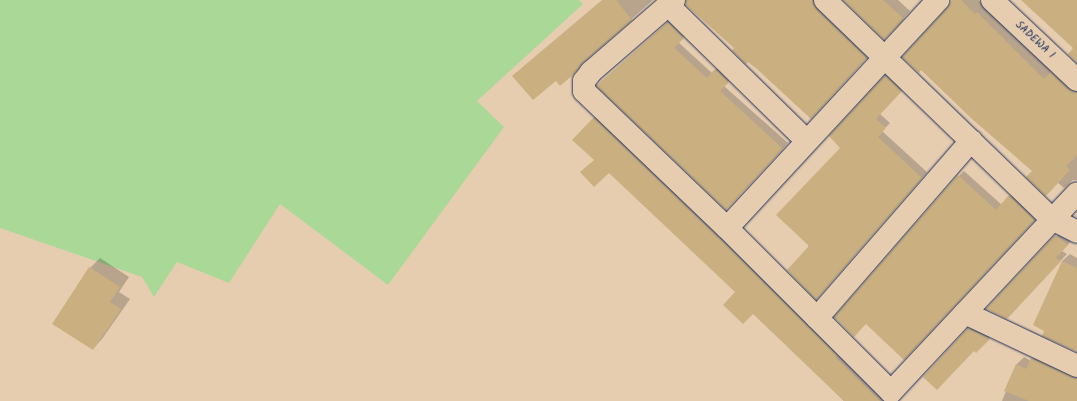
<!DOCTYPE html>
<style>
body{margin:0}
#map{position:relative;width:1077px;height:401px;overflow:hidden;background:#e7cdaf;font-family:Kalam,sans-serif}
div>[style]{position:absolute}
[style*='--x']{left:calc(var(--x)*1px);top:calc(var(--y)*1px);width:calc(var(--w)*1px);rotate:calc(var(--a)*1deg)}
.green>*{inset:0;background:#aad897}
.shadow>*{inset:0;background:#0003}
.building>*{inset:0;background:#cab081}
.roads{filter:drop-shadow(0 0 1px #1b2f5e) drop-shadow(0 0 1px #1b2f5e)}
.street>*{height:22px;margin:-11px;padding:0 11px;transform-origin:11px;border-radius:11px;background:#e7cdaf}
span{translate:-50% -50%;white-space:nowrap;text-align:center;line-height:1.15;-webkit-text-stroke:3px #e7cdaf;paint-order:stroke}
.street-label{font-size:11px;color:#1b2f5e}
</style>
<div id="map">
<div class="green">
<div style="clip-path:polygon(0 0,579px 0,583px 4px,477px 101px,504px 127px,388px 285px,280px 204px,229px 283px,177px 262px,154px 297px,142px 277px,0 228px)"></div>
</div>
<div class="shadow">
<div style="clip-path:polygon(603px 0,653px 0,588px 57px,573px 74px)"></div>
<div style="clip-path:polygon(687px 0,822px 0,873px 50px,818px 111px,736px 48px)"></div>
<div style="clip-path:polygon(844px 0,898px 0,910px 11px,891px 31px)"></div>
<div style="clip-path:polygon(953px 0,978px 0,1077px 79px,1077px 180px,1073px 180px,1064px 188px,1057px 182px,1033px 171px,948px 9px)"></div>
<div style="clip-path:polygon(673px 18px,688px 32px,678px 42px,712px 73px,721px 64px,733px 76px,724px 86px,788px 143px,731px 204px,603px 81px)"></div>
<div style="clip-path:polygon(891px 71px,906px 86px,880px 114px,890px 123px,882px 131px,927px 172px,821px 293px,809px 248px,842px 148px,886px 76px)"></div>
<div style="clip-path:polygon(600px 112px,892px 401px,844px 401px,753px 313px,737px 292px,574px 140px)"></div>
<div style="clip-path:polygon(964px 171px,1002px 205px,1016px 190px,1040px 214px,910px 353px,959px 176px)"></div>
<div style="clip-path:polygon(1063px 229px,1074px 238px,1062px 251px,1067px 254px,1014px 311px,987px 309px)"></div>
<div style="clip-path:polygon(1070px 254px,1077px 258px,1077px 351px,1062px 261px)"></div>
<div style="clip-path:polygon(100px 258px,129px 277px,119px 292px,130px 299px,102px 339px,93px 349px,90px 268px)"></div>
<div style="clip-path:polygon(974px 324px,994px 333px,981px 347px,969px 329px)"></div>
<div style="clip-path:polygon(1039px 352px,1077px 368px,1077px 401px,1002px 401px,1017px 364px,1024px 357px,1031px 361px)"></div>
</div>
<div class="building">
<div style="clip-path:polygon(602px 0,616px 0,632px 20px,583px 63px,573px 75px,560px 86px,556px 81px,533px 100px,512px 76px)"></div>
<div style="clip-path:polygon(686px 0,813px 0,816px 9px,867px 58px,811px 119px,757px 69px,748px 62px,746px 64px,732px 50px,734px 48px,686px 5px)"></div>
<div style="clip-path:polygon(843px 0,883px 0,904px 19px,884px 40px)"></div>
<div style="clip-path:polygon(952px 0,961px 0,975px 14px,977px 12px,1044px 79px,1051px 72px,1068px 89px,1077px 92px,1077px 155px,1066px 166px,1070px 170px,1046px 196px,1026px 177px,1032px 171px,972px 119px,921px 70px,919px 73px,902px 57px,947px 8px)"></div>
<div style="clip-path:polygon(1021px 0,1077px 0,1077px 63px,1068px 54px,1073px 48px)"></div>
<div style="clip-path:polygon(668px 22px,684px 38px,674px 48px,707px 78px,715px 69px,729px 82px,720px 91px,783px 149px,726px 210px,596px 86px)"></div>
<div style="clip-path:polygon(885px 75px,902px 91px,876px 119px,886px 128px,878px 137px,922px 178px,816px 300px,787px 270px,808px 247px,808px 245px,776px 215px,840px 148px,829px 136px)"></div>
<div style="clip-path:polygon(594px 117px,718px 237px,837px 355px,835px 357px,880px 401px,844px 401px,753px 314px,743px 324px,723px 305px,735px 292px,609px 173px,594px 187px,580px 172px,594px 160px,572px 140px)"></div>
<div style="clip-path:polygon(958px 175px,996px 210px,1009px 195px,1035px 220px,904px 360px,866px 324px,854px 337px,834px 317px)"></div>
<div style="clip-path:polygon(1055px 235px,1068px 245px,1056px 258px,1061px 261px,1007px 319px,986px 309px)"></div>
<div style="clip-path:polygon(1062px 261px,1077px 268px,1077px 352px,1042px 336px,1044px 331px,1033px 325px)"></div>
<div style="clip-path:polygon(89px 267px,120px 287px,110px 302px,121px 309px,93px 350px,52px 324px)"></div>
<div style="clip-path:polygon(968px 328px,990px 339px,976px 353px,974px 351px,937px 390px,923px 377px)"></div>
<div style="clip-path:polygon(1031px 358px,1077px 378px,1077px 401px,1029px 401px,1004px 391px,1016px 364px,1026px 369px)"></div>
</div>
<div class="roads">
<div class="street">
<div style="--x:674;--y:0;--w:110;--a:139.1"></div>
<div style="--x:591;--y:72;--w:11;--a:128"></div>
<div style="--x:584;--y:81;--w:10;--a:90"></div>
<div style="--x:584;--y:91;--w:198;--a:43.8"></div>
<div style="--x:727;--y:228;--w:232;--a:45"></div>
<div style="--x:891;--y:392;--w:272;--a:-46.9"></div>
<div style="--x:825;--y:0;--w:315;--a:44"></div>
<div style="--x:1052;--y:219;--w:28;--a:27"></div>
<div style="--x:992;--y:0;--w:117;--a:43.3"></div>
<div style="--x:668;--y:5;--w:194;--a:44.4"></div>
<div style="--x:727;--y:228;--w:311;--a:-47.2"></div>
<div style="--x:965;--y:313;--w:124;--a:25.3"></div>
<div style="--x:817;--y:318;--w:235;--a:-49"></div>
</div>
</div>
<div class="street-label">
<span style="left:1035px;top:40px;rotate:43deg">SADEWA I</span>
</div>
</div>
